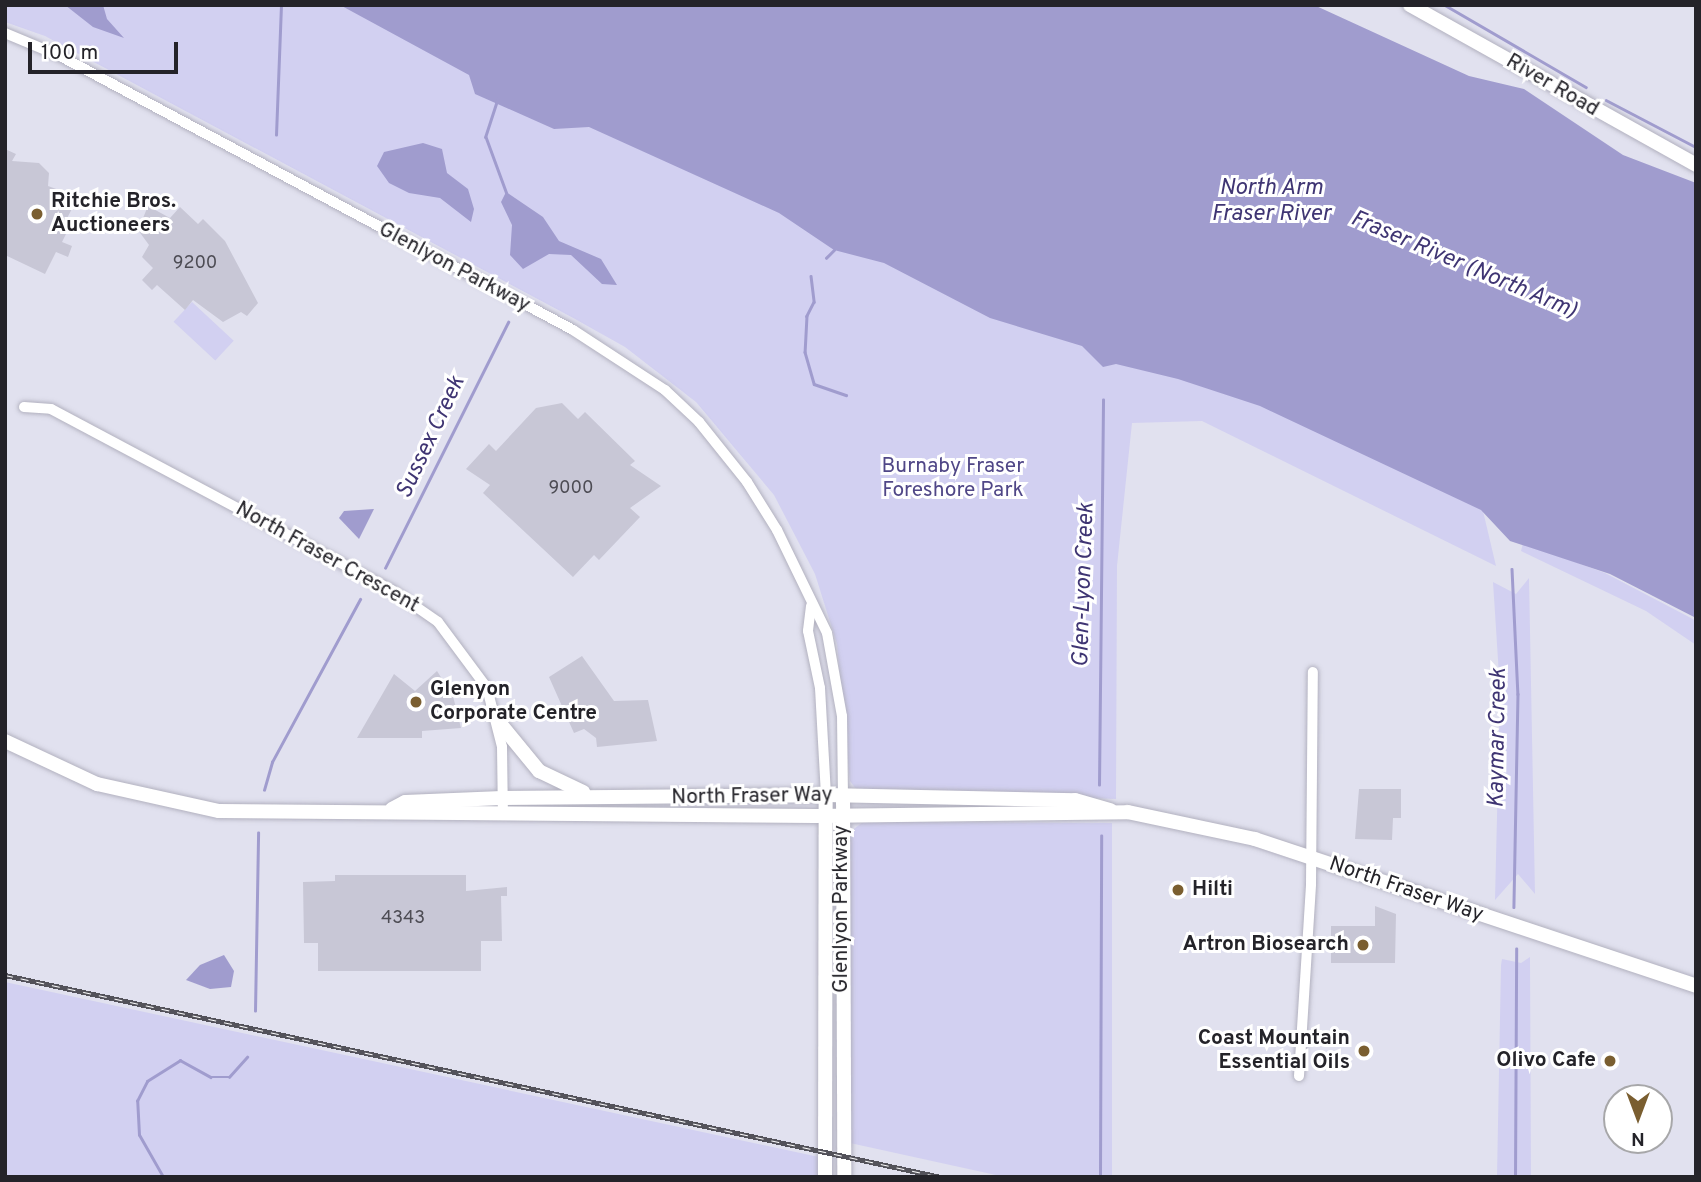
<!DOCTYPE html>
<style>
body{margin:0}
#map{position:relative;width:1701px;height:1182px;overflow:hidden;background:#e1e1ef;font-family:Overpass,sans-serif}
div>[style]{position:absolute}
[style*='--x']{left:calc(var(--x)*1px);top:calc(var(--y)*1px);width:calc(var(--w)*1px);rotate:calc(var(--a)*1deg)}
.green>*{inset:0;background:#d2d0f1;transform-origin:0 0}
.water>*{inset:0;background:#a09cce}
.stream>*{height:2.5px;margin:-1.25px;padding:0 1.25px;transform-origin:1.25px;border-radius:1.25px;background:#a09cce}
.building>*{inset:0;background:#c8c7d6}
.roads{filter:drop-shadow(0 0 2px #b2b1bf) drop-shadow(0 0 2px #b2b1bf)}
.street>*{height:10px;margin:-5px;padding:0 5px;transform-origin:5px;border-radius:5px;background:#fff}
.secondary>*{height:14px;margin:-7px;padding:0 7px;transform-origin:7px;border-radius:7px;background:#fff}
.rail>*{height:5px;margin-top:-2.5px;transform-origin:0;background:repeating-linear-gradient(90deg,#fff 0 8px,#53525a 0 16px);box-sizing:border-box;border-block:2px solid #53525a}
.dots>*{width:19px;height:19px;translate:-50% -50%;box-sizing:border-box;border:4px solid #fff;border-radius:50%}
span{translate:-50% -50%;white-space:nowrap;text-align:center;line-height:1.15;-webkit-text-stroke:6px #fff;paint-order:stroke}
.number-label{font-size:18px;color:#4d4c54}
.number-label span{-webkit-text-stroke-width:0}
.street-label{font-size:21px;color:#242329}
.poi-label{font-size:21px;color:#242329;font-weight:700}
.left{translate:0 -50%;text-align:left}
.right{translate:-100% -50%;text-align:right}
.park-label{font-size:21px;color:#504787}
.water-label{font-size:23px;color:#3f3573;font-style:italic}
.frame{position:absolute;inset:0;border:7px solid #242329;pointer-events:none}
.north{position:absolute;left:1603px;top:1084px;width:70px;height:70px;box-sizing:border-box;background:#fff;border:2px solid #a7a7a9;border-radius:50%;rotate:180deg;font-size:19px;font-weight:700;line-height:28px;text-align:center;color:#242329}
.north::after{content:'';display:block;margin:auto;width:24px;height:32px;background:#7a5e30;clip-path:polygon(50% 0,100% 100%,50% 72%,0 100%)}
.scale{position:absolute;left:28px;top:42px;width:150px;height:32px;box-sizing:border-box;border:4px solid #242329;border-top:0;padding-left:9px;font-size:21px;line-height:24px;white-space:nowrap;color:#242329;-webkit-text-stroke:5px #fff;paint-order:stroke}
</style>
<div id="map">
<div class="green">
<div style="clip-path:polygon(5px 5px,412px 5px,491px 99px,501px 103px,506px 82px,1135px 347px,1430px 446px,1483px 511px,1496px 566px,1202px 421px,1132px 423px,1117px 566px,1116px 799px,856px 789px,850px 781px,837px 644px,815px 574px,774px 495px,696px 402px,625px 347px,575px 319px,45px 36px,5px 22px)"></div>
<div style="left:192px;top:302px;width:57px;height:27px;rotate:43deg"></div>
<div style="clip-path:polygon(1523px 543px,1605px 573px,1689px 617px,1696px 621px,1696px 645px,1646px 611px,1521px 551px)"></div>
<div style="clip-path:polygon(1529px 578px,1535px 894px,1518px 874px,1495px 900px,1500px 691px,1493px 582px,1516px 594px)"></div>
<div style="clip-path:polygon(863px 822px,1112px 823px,1112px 1177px,1005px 1177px,850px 1143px,850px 832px)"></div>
<div style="clip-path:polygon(1530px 957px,1531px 1177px,1497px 1177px,1501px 965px,1502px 959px,1521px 963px)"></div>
<div style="clip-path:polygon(5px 982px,819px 1157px,820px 1177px,5px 1177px)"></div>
</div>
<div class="water">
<div style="clip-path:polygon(65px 5px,103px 5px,107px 19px,124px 38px,93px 27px)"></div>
<div style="clip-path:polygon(340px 5px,1314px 5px,1469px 76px,1524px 89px,1623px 155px,1696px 183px,1696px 618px,1610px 574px,1510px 541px,1481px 510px,1260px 406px,1178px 379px,1116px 364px,1103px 367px,1082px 346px,990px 318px,884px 263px,834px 250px,779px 213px,589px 127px,554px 129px,475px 94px,469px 75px)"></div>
<div style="clip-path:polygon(423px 143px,442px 149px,447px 173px,468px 189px,474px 209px,471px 222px,440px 198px,409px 193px,389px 183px,377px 166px,384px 152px)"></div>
<div style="clip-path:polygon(506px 192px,543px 217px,559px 241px,601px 259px,617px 285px,602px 284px,571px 255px,549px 254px,523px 269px,510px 255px,512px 225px,501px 202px)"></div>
<div style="clip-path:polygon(374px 509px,359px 539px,339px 518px,344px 511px)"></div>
<div style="clip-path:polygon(224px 955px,234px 971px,231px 987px,210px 989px,186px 980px,200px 965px)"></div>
</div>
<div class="stream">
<div style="--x:1445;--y:5;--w:163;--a:30.2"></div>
<div style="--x:498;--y:99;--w:40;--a:108"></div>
<div style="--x:486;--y:137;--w:61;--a:69.8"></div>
<div style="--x:1606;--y:100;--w:102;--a:27.6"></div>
<div style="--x:276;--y:135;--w:130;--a:-87.8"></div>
<div style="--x:826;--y:258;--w:11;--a:-45"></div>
<div style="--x:811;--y:276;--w:26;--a:83"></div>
<div style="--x:814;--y:302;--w:16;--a:117"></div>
<div style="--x:807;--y:316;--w:36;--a:93"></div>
<div style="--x:805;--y:352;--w:33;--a:74"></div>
<div style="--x:814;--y:384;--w:34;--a:19"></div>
<div style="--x:385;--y:568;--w:275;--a:-63.4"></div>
<div style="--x:1512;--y:569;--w:125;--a:87.3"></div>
<div style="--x:1518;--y:694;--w:213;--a:91.1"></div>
<div style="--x:1099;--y:785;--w:385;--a:-89.4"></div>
<div style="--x:264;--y:790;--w:29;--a:-74"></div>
<div style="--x:272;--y:762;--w:185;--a:-61.6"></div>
<div style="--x:255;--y:1011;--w:178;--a:-89"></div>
<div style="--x:163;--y:1177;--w:48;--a:-119.7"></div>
<div style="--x:139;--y:1135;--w:34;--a:-93"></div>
<div style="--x:137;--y:1101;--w:22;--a:-63"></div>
<div style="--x:147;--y:1081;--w:39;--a:-32"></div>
<div style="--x:180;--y:1060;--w:35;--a:29"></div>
<div style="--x:211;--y:1077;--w:18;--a:0"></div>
<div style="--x:229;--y:1077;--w:27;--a:-48"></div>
<div style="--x:1100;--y:1177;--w:341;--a:-89.8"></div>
<div style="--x:1515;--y:1177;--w:228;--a:-89.7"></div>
</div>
<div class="building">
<div style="clip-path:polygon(5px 149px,16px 154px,12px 161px,39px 163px,49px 173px,48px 186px,78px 197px,61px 230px,67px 232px,62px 242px,72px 246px,68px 257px,56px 252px,45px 274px,5px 255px)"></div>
<div style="clip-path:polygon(148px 206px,170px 218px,180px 207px,198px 224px,203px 219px,225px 241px,258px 303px,247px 316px,241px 312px,223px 322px,193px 300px,185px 310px,157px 285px,152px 290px,142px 280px,153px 268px,142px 257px,149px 245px,138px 230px)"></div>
<div style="clip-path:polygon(562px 403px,578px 419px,585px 412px,635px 461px,630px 465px,661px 486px,630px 508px,640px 517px,599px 560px,594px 555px,573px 577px,483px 493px,490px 485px,466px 469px,489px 444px,496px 451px,536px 408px)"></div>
<div style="clip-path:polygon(582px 656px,614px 701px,648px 700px,657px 741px,597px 747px,596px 738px,584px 729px,574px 733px,549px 677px)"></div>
<div style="clip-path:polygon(437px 671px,453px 696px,461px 728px,422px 731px,422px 738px,357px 738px,394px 674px,415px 691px)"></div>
<div style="clip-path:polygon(1359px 789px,1401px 789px,1401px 818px,1393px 818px,1392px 840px,1355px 839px)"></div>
<div style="clip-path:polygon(335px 875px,466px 875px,466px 891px,507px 887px,507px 896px,501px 896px,502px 941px,481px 941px,481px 971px,318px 971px,318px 943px,304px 943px,303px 882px,335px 881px)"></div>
<div style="clip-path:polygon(1375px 906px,1396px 914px,1395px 963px,1331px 963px,1331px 926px,1375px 926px)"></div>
</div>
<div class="roads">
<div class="street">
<div style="--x:5;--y:33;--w:62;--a:22.8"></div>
<div style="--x:62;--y:57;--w:579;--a:28.11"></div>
<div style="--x:573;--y:330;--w:110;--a:33.1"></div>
<div style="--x:665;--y:390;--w:47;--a:43.3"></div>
<div style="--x:699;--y:422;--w:77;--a:51.3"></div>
<div style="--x:747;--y:482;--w:57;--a:58"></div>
<div style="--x:777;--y:530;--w:114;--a:64.1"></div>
<div style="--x:827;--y:633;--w:84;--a:79.8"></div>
<div style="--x:842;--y:716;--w:80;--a:89.3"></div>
<div style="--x:24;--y:407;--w:27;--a:4"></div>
<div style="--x:51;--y:409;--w:386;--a:28"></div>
<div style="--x:392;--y:590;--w:56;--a:34.8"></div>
<div style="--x:438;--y:622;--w:82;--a:53.4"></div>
<div style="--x:487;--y:688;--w:61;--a:75.7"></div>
<div style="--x:502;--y:747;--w:68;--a:89.2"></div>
<div style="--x:811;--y:606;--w:25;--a:97"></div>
<div style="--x:808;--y:631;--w:58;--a:78.1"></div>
<div style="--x:820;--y:688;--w:107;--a:86.8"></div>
<div style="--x:1299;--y:1076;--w:192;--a:-86.4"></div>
<div style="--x:1311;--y:884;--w:212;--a:-89.5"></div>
</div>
<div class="secondary">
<div style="--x:1410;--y:5;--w:328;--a:29.2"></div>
<div style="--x:498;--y:721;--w:65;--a:50.6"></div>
<div style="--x:539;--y:771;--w:49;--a:25.5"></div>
<div style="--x:5;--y:741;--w:102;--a:25.1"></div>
<div style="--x:97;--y:784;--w:125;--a:12.5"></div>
<div style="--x:219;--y:811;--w:596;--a:0.48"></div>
<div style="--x:815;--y:816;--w:313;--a:-0.7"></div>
<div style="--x:1128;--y:812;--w:130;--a:12"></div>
<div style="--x:1255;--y:839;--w:465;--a:18.4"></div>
<div style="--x:843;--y:796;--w:381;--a:89.8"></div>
<div style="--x:392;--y:809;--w:15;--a:-28"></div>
<div style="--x:405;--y:802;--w:97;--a:-2.4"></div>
<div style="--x:502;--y:798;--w:324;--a:-0.5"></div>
<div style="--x:826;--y:795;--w:249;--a:1.2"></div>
<div style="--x:1075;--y:800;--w:37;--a:16"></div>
<div style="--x:825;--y:1177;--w:382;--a:-89.9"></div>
</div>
</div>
<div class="rail">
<div style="--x:5;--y:975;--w:958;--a:12.18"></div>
</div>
<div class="dots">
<div style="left:37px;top:214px;background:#7a5e30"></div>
<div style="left:416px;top:702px;background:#7a5e30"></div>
<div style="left:1178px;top:890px;background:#7a5e30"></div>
<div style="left:1363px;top:945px;background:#7a5e30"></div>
<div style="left:1364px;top:1051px;background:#7a5e30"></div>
<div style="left:1610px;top:1061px;background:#7a5e30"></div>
</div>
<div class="number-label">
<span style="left:195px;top:264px">9200</span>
<span style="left:571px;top:489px">9000</span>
<span style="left:403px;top:919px">4343</span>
</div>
<div class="street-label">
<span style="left:1552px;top:86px;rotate:30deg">River Road</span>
<span style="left:454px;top:268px;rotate:28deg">Glenlyon Parkway</span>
<span style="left:327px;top:558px;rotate:29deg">North Fraser Crescent</span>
<span style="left:752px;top:797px;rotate:-1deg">North Fraser Way</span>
<span style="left:1406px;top:890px;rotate:19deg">North Fraser Way</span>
<span style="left:842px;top:909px;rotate:-90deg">Glenlyon Parkway</span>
</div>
<div class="poi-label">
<span class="left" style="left:51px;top:214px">Ritchie Bros.<br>Auctioneers</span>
<span class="left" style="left:430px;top:702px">Glenyon<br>Corporate Centre</span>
<span class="left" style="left:1192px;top:890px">Hilti</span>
<span class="right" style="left:1349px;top:945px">Artron Biosearch</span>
<span class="right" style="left:1350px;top:1051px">Coast Mountain<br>Essential Oils</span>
<span class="right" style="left:1596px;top:1061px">Olivo Cafe</span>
</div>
<div class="park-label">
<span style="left:953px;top:479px">Burnaby Fraser<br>Foreshore Park</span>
</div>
<div class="water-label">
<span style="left:1271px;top:202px">North Arm<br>Fraser River</span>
<span style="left:1463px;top:266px;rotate:23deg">Fraser River (North Arm)</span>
<span style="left:432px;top:438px;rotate:-65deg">Sussex Creek</span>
<span style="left:1085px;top:585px;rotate:-88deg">Glen-Lyon Creek</span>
<span style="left:1499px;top:738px;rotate:-89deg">Kaymar Creek</span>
</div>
<div class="frame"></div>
<div class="north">N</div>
<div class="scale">100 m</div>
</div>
